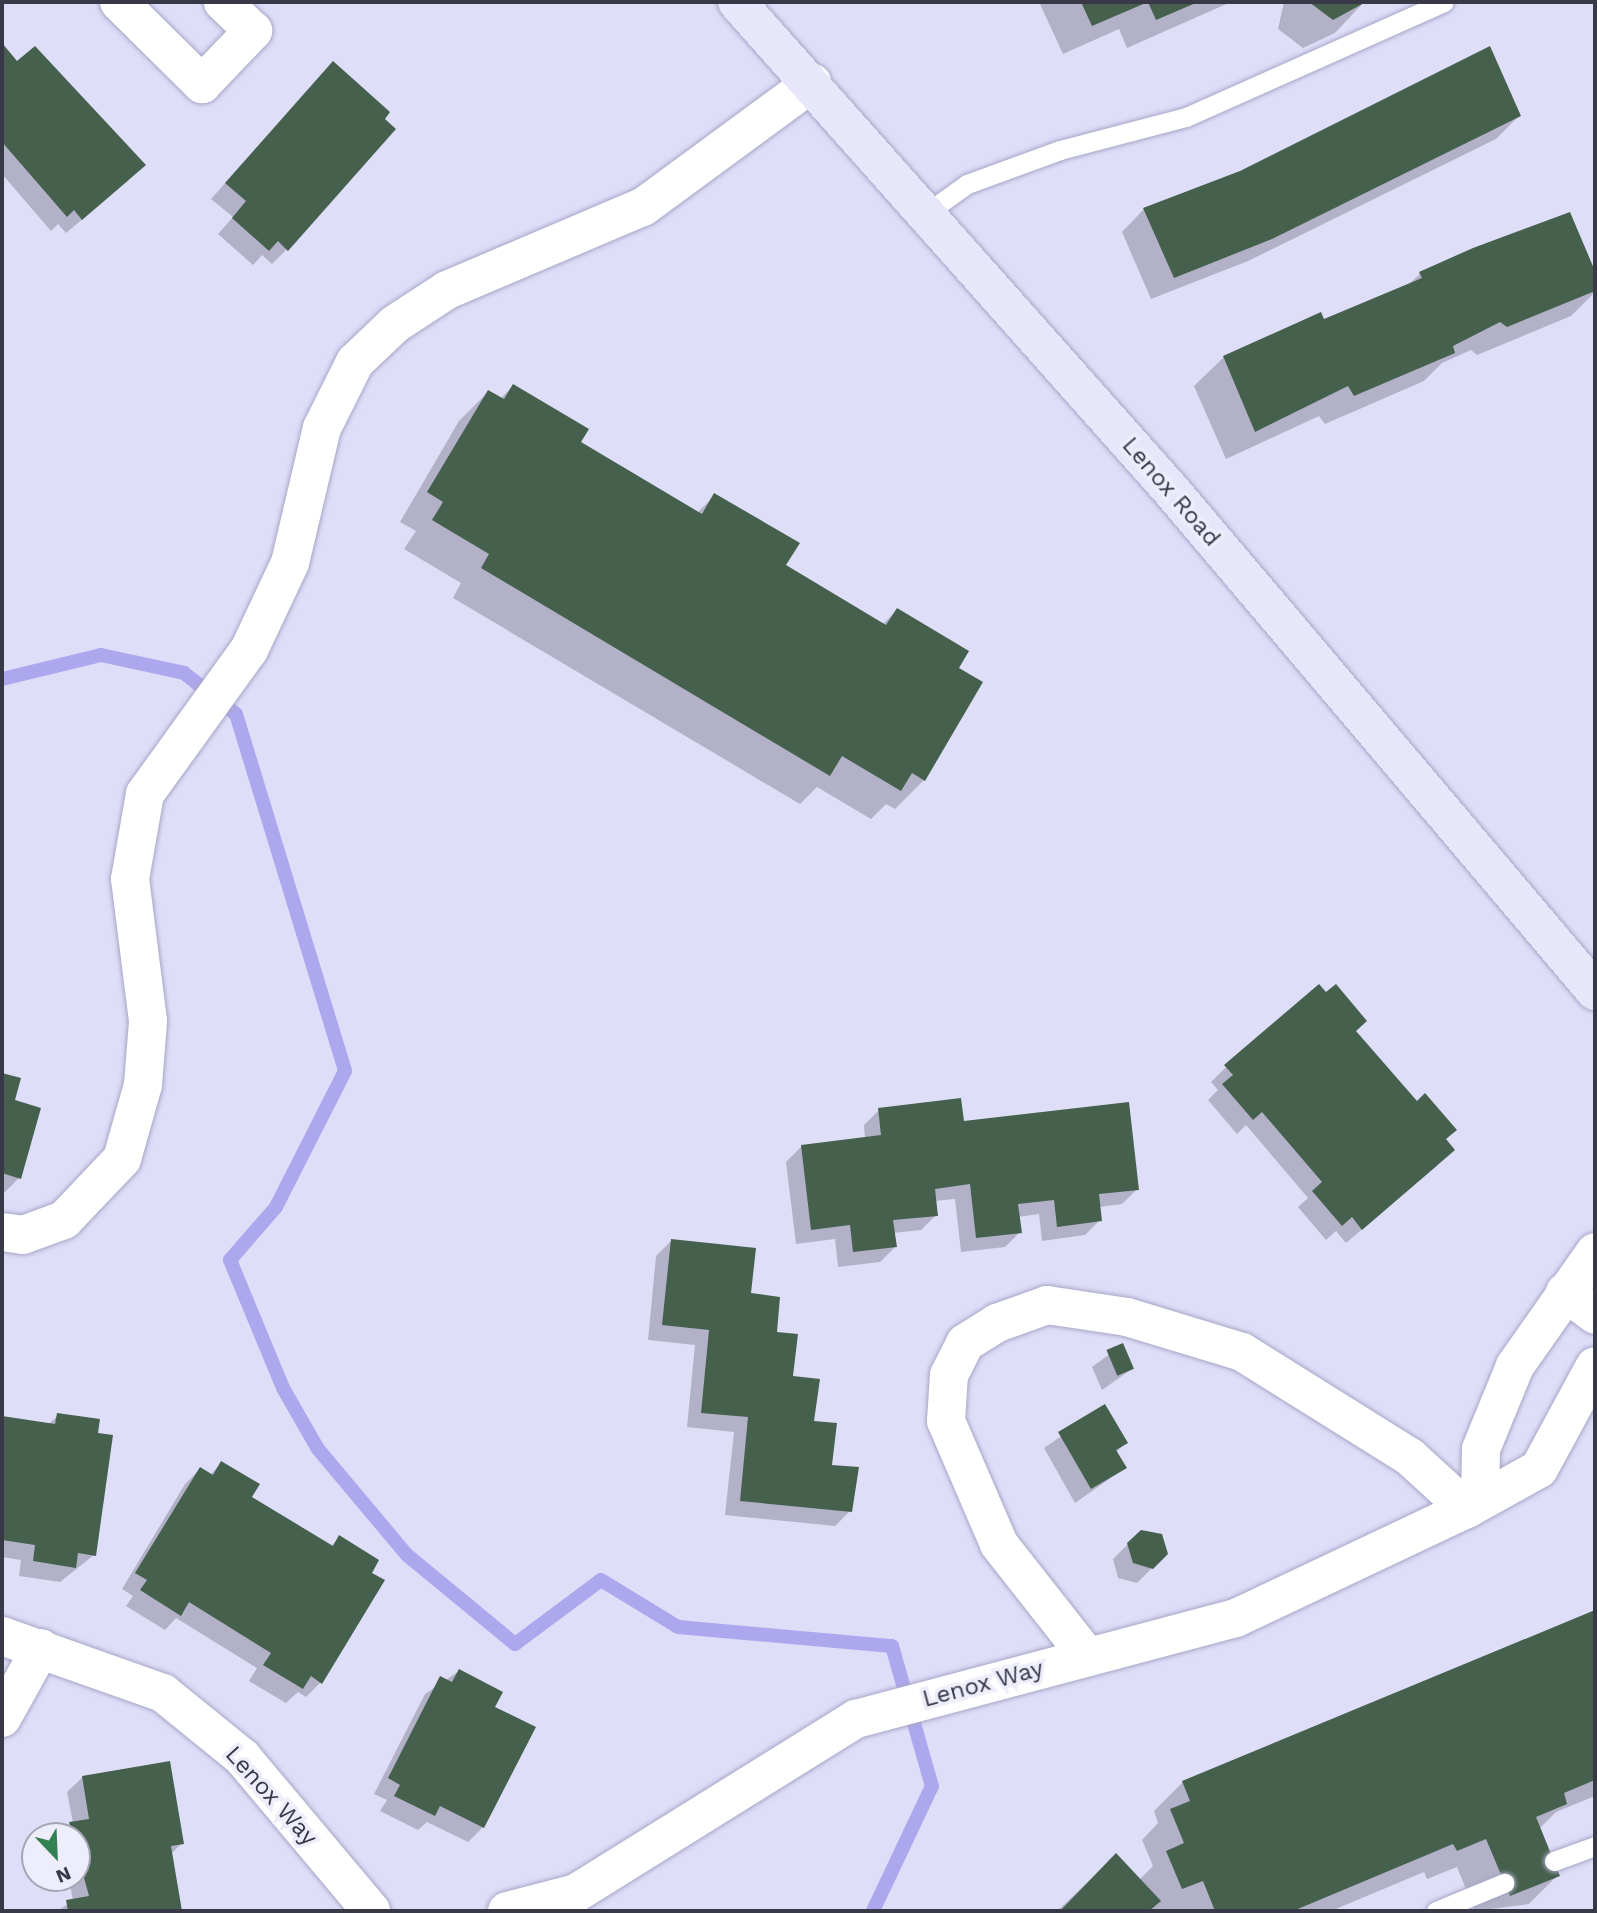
<!DOCTYPE html>
<style>
body{margin:0}
#map{position:relative;width:1597px;height:1913px;overflow:hidden;background:#dfdef9;font-family:"Work Sans",sans-serif}
div>[style]{position:absolute}
[style*='--x']{left:calc(var(--x)*1px);top:calc(var(--y)*1px);width:calc(var(--w)*1px);rotate:calc(var(--a)*1deg)}
.shadow>*{inset:0;background:#0003}
.stream>*{height:14px;margin:-7px;padding:0 7px;transform-origin:7px;border-radius:7px;background:#ada7ed}
.building>*{inset:0;background:#45614d;transform-origin:0 0}
.roads{filter:drop-shadow(0 0 2px #a7a6c6) drop-shadow(0 0 2px #a7a6c6)}
.lane>*{height:19px;margin:-9.5px;padding:0 9.5px;transform-origin:9.5px;border-radius:9.5px;background:#fff}
.street>*{height:38px;margin:-19px;padding:0 19px;transform-origin:19px;border-radius:19px;background:#fff}
.secondary>*{height:38px;margin:-19px;padding:0 19px;transform-origin:19px;border-radius:19px;background:#e8e6fb}
span{translate:-50% -50%;white-space:nowrap;text-align:center;line-height:1.15;-webkit-text-stroke:7px #ededfb;paint-order:stroke}
.street-label{font-size:24px;color:#393846}
.frame{position:absolute;inset:0;border:4px solid #393846;pointer-events:none}
.north{position:absolute;left:21px;top:1822px;width:70px;height:70px;box-sizing:border-box;background:#ededfb;border:2px solid #a5a5b3;border-radius:50%;rotate:157deg;font-size:19px;font-weight:700;line-height:28px;text-align:center;color:#393846}
.north::after{content:'';display:block;margin:auto;width:24px;height:32px;background:#338151;clip-path:polygon(50% 0,100% 100%,50% 72%,0 100%)}
</style>
<div id="map">
<div class="shadow">
<div style="clip-path:polygon(1039px 2px,1231px 2px,1127px 48px,1119px 29px,1063px 54px)"></div>
<div style="clip-path:polygon(1284px 2px,1364px 2px,1335px 33px,1303px 48px,1278px 29px)"></div>
<div style="clip-path:polygon(2px 46px,129px 180px,66px 233px,58px 224px,51px 231px,2px 174px)"></div>
<div style="clip-path:polygon(318px 79px,287px 249px,272px 264px,262px 255px,253px 265px,218px 234px,233px 217px,211px 199px)"></div>
<div style="clip-path:polygon(1519px 116px,1496px 139px,1248px 261px,1151px 299px,1122px 232px,1144px 209px)"></div>
<div style="clip-path:polygon(1569px 215px,1595px 276px,1595px 292px,1571px 316px,1477px 355px,1471px 350px,1442px 363px,1424px 381px,1325px 424px,1319px 416px,1226px 459px,1194px 386px,1224px 357px,1323px 322px,1408px 285px,1420px 274px)"></div>
<div style="clip-path:polygon(513px 386px,578px 443px,697px 513px,715px 495px,784px 566px,882px 625px,897px 610px,957px 669px,924px 780px,895px 809px,886px 804px,871px 819px,817px 787px,800px 804px,453px 598px,461px 583px,404px 549px,416px 531px,400px 522px,459px 421px,488px 392px,500px 399px)"></div>
<div style="clip-path:polygon(1354px 1031px,1445px 1140px,1438px 1165px,1346px 1243px,1336px 1231px,1326px 1240px,1298px 1207px,1308px 1198px,1246px 1125px,1237px 1134px,1208px 1100px,1218px 1090px,1211px 1082px,1226px 1067px)"></div>
<div style="clip-path:polygon(2px 1075px,19px 1079px,12px 1101px,19px 1178px,4px 1193px)"></div>
<div style="clip-path:polygon(879px 1110px,963px 1123px,1137px 1189px,1122px 1204px,1099px 1207px,1100px 1220px,1085px 1235px,1042px 1241px,1039px 1214px,1018px 1217px,1020px 1232px,1005px 1247px,961px 1252px,955px 1199px,934px 1201px,936px 1215px,921px 1230px,893px 1233px,895px 1247px,880px 1262px,838px 1267px,835px 1239px,796px 1244px,786px 1162px,801px 1147px,865px 1139px,864px 1125px)"></div>
<div style="clip-path:polygon(671px 1241px,749px 1295px,775px 1333px,850px 1511px,835px 1526px,725px 1515px,734px 1432px,687px 1427px,695px 1345px,648px 1340px,656px 1256px)"></div>
<div style="clip-path:polygon(1122px 1345px,1132px 1369px,1102px 1390px,1092px 1367px)"></div>
<div style="clip-path:polygon(1104px 1407px,1125px 1443px,1116px 1453px,1125px 1468px,1075px 1503px,1044px 1448px)"></div>
<div style="clip-path:polygon(58px 1415px,94px 1555px,60px 1582px,19px 1576px,21px 1560px,2px 1557px,2px 1418px,48px 1425px)"></div>
<div style="clip-path:polygon(221px 1463px,249px 1497px,330px 1547px,340px 1537px,321px 1682px,306px 1697px,298px 1692px,286px 1703px,249px 1681px,257px 1668px,176px 1618px,165px 1630px,126px 1606px,133px 1596px,122px 1589px,185px 1484px,200px 1469px,210px 1475px)"></div>
<div style="clip-path:polygon(1128px 1544px,1166px 1554px,1137px 1583px,1118px 1578px,1113px 1559px)"></div>
<div style="clip-path:polygon(1595px 1612px,1595px 1796px,1556px 1812px,1539px 1829px,1558px 1875px,1529px 1904px,1475px 1911px,1457px 1867px,1427px 1879px,1424px 1872px,1331px 1911px,1057px 1911px,1116px 1856px,1139px 1880px,1153px 1866px,1142px 1840px,1158px 1823px,1154px 1811px,1183px 1782px)"></div>
<div style="clip-path:polygon(459px 1671px,493px 1708px,483px 1827px,468px 1842px,427px 1822px,418px 1830px,380px 1811px,387px 1800px,374px 1794px,425px 1694px)"></div>
<div style="clip-path:polygon(83px 1777px,182px 1843px,170px 1855px,180px 1911px,57px 1911px,73px 1901px,69px 1878px,77px 1878px,77px 1836px,57px 1836px,73px 1823px,67px 1792px)"></div>
</div>
<div class="stream">
<div style="--x:2;--y:679;--w:102;--a:-13.6"></div>
<div style="--x:101;--y:655;--w:85;--a:12.2"></div>
<div style="--x:184;--y:673;--w:66;--a:38.3"></div>
<div style="--x:236;--y:714;--w:373;--a:73"></div>
<div style="--x:345;--y:1071;--w:153;--a:116.9"></div>
<div style="--x:276;--y:1207;--w:70;--a:131"></div>
<div style="--x:230;--y:1260;--w:139;--a:67.5"></div>
<div style="--x:283;--y:1388;--w:70;--a:60.2"></div>
<div style="--x:318;--y:1449;--w:138;--a:50"></div>
<div style="--x:407;--y:1555;--w:140;--a:39.5"></div>
<div style="--x:515;--y:1644;--w:107;--a:-36.7"></div>
<div style="--x:601;--y:1580;--w:90;--a:31.4"></div>
<div style="--x:678;--y:1627;--w:215;--a:5.1"></div>
<div style="--x:892;--y:1646;--w:146;--a:74.1"></div>
<div style="--x:932;--y:1786;--w:138;--a:115.3"></div>
</div>
<div class="building">
<div style="clip-path:polygon(1081px 2px,1148px 2px,1092px 26px)"></div>
<div style="clip-path:polygon(1148px 2px,1198px 2px,1156px 20px)"></div>
<div style="clip-path:polygon(1309px 2px,1366px 2px,1333px 20px)"></div>
<div style="clip-path:polygon(2px 43px,17px 61px,35px 46px,146px 165px,82px 220px,74px 210px,67px 217px,2px 142px)"></div>
<div style="clip-path:polygon(1490px 46px,1521px 116px,1272px 239px,1174px 278px,1143px 208px,1240px 171px)"></div>
<div style="clip-path:polygon(333px 61px,390px 112px,385px 119px,396px 129px,288px 251px,278px 241px,269px 251px,232px 218px,246px 201px,225px 183px)"></div>
<div style="clip-path:polygon(1570px 212px,1595px 271px,1595px 291px,1507px 327px,1500px 322px,1453px 346px,1455px 353px,1354px 396px,1348px 386px,1255px 432px,1223px 356px,1321px 312px,1324px 319px,1422px 278px,1419px 272px,1473px 248px)"></div>
<div style="clip-path:polygon(513px 384px,589px 429px,581px 442px,702px 514px,714px 493px,800px 543px,786px 565px,886px 625px,897px 608px,969px 651px,959px 668px,983px 682px,925px 781px,912px 773px,901px 791px,842px 756px,830px 776px,481px 568px,489px 554px,432px 520px,443px 502px,427px 492px,488px 390px,504px 399px)"></div>
<div style="clip-path:polygon(1319px 984px,1326px 992px,1336px 984px,1367px 1021px,1356px 1031px,1417px 1101px,1425px 1093px,1457px 1130px,1446px 1139px,1455px 1150px,1362px 1230px,1352px 1217px,1342px 1226px,1312px 1191px,1322px 1182px,1262px 1112px,1253px 1120px,1222px 1084px,1233px 1075px,1224px 1065px)"></div>
<div style="clip-path:polygon(2px 1073px,21px 1078px,15px 1100px,41px 1108px,21px 1179px,2px 1173px)"></div>
<div style="clip-path:polygon(961px 1098px,964px 1121px,1129px 1102px,1139px 1190px,1099px 1194px,1102px 1221px,1057px 1227px,1054px 1200px,1018px 1204px,1022px 1233px,976px 1238px,970px 1184px,935px 1189px,938px 1216px,893px 1220px,897px 1247px,853px 1252px,850px 1225px,811px 1230px,801px 1145px,881px 1135px,878px 1108px)"></div>
<div style="clip-path:polygon(671px 1239px,756px 1248px,751px 1293px,780px 1297px,777px 1332px,798px 1334px,793px 1376px,820px 1379px,814px 1421px,837px 1423px,832px 1465px,859px 1467px,852px 1512px,740px 1501px,748px 1417px,701px 1413px,709px 1330px,662px 1325px)"></div>
<div style="left:1123px;top:1343px;width:28px;height:18px;rotate:67deg"></div>
<div style="clip-path:polygon(1105px 1404px,1128px 1443px,1116px 1450px,1127px 1468px,1091px 1489px,1058px 1432px)"></div>
<div style="clip-path:polygon(57px 1413px,100px 1419px,98px 1433px,113px 1435px,96px 1556px,78px 1553px,76px 1568px,33px 1561px,35px 1545px,2px 1540px,2px 1416px,55px 1424px)"></div>
<div style="clip-path:polygon(221px 1461px,260px 1484px,252px 1497px,333px 1546px,339px 1535px,379px 1560px,372px 1573px,385px 1580px,322px 1684px,311px 1676px,303px 1689px,263px 1665px,271px 1653px,189px 1602px,181px 1616px,140px 1590px,147px 1580px,135px 1573px,200px 1467px,213px 1475px)"></div>
<div style="clip-path:polygon(1141px 1530px,1162px 1534px,1168px 1554px,1153px 1569px,1133px 1563px,1127px 1543px)"></div>
<div style="clip-path:polygon(1595px 1610px,1595px 1780px,1564px 1793px,1567px 1804px,1536px 1817px,1560px 1876px,1510px 1896px,1486px 1839px,1457px 1851px,1453px 1844px,1293px 1911px,1215px 1911px,1203px 1881px,1182px 1889px,1166px 1851px,1184px 1843px,1170px 1809px,1190px 1801px,1182px 1781px)"></div>
<div style="clip-path:polygon(459px 1669px,503px 1692px,495px 1707px,536px 1727px,484px 1828px,440px 1806px,435px 1816px,394px 1796px,400px 1785px,388px 1778px,440px 1676px,452px 1682px)"></div>
<div style="clip-path:polygon(170px 1761px,184px 1844px,171px 1846px,182px 1911px,68px 1911px,66px 1900px,89px 1896px,69px 1822px,89px 1819px,82px 1776px)"></div>
<div style="clip-path:polygon(1116px 1853px,1161px 1901px,1149px 1911px,1060px 1911px)"></div>
</div>
<div class="roads">
<div class="lane">
<div style="--x:925;--y:214;--w:52;--a:-35.5"></div>
<div style="--x:967;--y:184;--w:99;--a:-20.1"></div>
<div style="--x:1060;--y:150;--w:130;--a:-14.7"></div>
<div style="--x:1186;--y:117;--w:282;--a:-24"></div>
<div style="--x:1554;--y:1861;--w:44;--a:-20.1"></div>
<div style="--x:1436;--y:1911;--w:74;--a:-22.4"></div>
</div>
<div class="street">
<div style="--x:119;--y:2;--w:117;--a:44.7"></div>
<div style="--x:202;--y:84;--w:74;--a:-46.1"></div>
<div style="--x:253;--y:31;--w:42;--a:-136"></div>
<div style="--x:2;--y:1232;--w:21;--a:8"></div>
<div style="--x:23;--y:1235;--w:44;--a:-20.1"></div>
<div style="--x:64;--y:1220;--w:84;--a:-46.4"></div>
<div style="--x:122;--y:1159;--w:77;--a:-74.2"></div>
<div style="--x:143;--y:1085;--w:64;--a:-85.5"></div>
<div style="--x:148;--y:1021;--w:143;--a:-97.2"></div>
<div style="--x:130;--y:879;--w:86;--a:-80"></div>
<div style="--x:145;--y:794;--w:178;--a:-54.2"></div>
<div style="--x:249;--y:650;--w:96;--a:-64.8"></div>
<div style="--x:290;--y:563;--w:139;--a:-76.7"></div>
<div style="--x:322;--y:428;--w:74;--a:-63.4"></div>
<div style="--x:355;--y:362;--w:55;--a:-43.5"></div>
<div style="--x:395;--y:324;--w:62;--a:-33.2"></div>
<div style="--x:447;--y:290;--w:213;--a:-23"></div>
<div style="--x:643;--y:207;--w:210;--a:-36.3"></div>
<div style="--x:1565;--y:1292;--w:38;--a:37"></div>
<div style="--x:1480;--y:1500;--w:51;--a:-88.9"></div>
<div style="--x:1481;--y:1449;--w:90;--a:-67.7"></div>
<div style="--x:1515;--y:1366;--w:139;--a:-54.9"></div>
<div style="--x:2;--y:1636;--w:171;--a:19.5"></div>
<div style="--x:163;--y:1693;--w:102;--a:39"></div>
<div style="--x:242;--y:1757;--w:201;--a:50"></div>
<div style="--x:1087;--y:1656;--w:142;--a:-128.2"></div>
<div style="--x:999;--y:1544;--w:134;--a:-113.3"></div>
<div style="--x:946;--y:1421;--w:46;--a:-86.3"></div>
<div style="--x:949;--y:1375;--w:36;--a:-63"></div>
<div style="--x:965;--y:1343;--w:38;--a:-32"></div>
<div style="--x:997;--y:1323;--w:53;--a:-19.8"></div>
<div style="--x:1047;--y:1305;--w:81;--a:8.5"></div>
<div style="--x:1127;--y:1317;--w:120;--a:16.9"></div>
<div style="--x:1242;--y:1352;--w:198;--a:32"></div>
<div style="--x:1410;--y:1457;--w:77;--a:42.4"></div>
<div style="--x:2;--y:1718;--w:80;--a:-60.9"></div>
<div style="--x:507;--y:1911;--w:71;--a:-14.6"></div>
<div style="--x:576;--y:1893;--w:330;--a:-31.9"></div>
<div style="--x:856;--y:1719;--w:393;--a:-14.9"></div>
<div style="--x:1236;--y:1618;--w:255;--a:-25.3"></div>
<div style="--x:1467;--y:1509;--w:82;--a:-29.1"></div>
<div style="--x:1539;--y:1469;--w:117;--a:-61.5"></div>
</div>
<div class="secondary">
<div style="--x:737;--y:2;--w:652;--a:48.36"></div>
<div style="--x:1170;--y:489;--w:658;--a:49.75"></div>
</div>
</div>
<div class="street-label">
<span style="left:1171px;top:492px;rotate:49deg">Lenox Road</span>
<span style="left:983px;top:1684px;rotate:-15deg">Lenox Way</span>
<span style="left:271px;top:1796px;rotate:48deg">Lenox Way</span>
</div>
<div class="frame"></div>
<div class="north">N</div>
</div>
